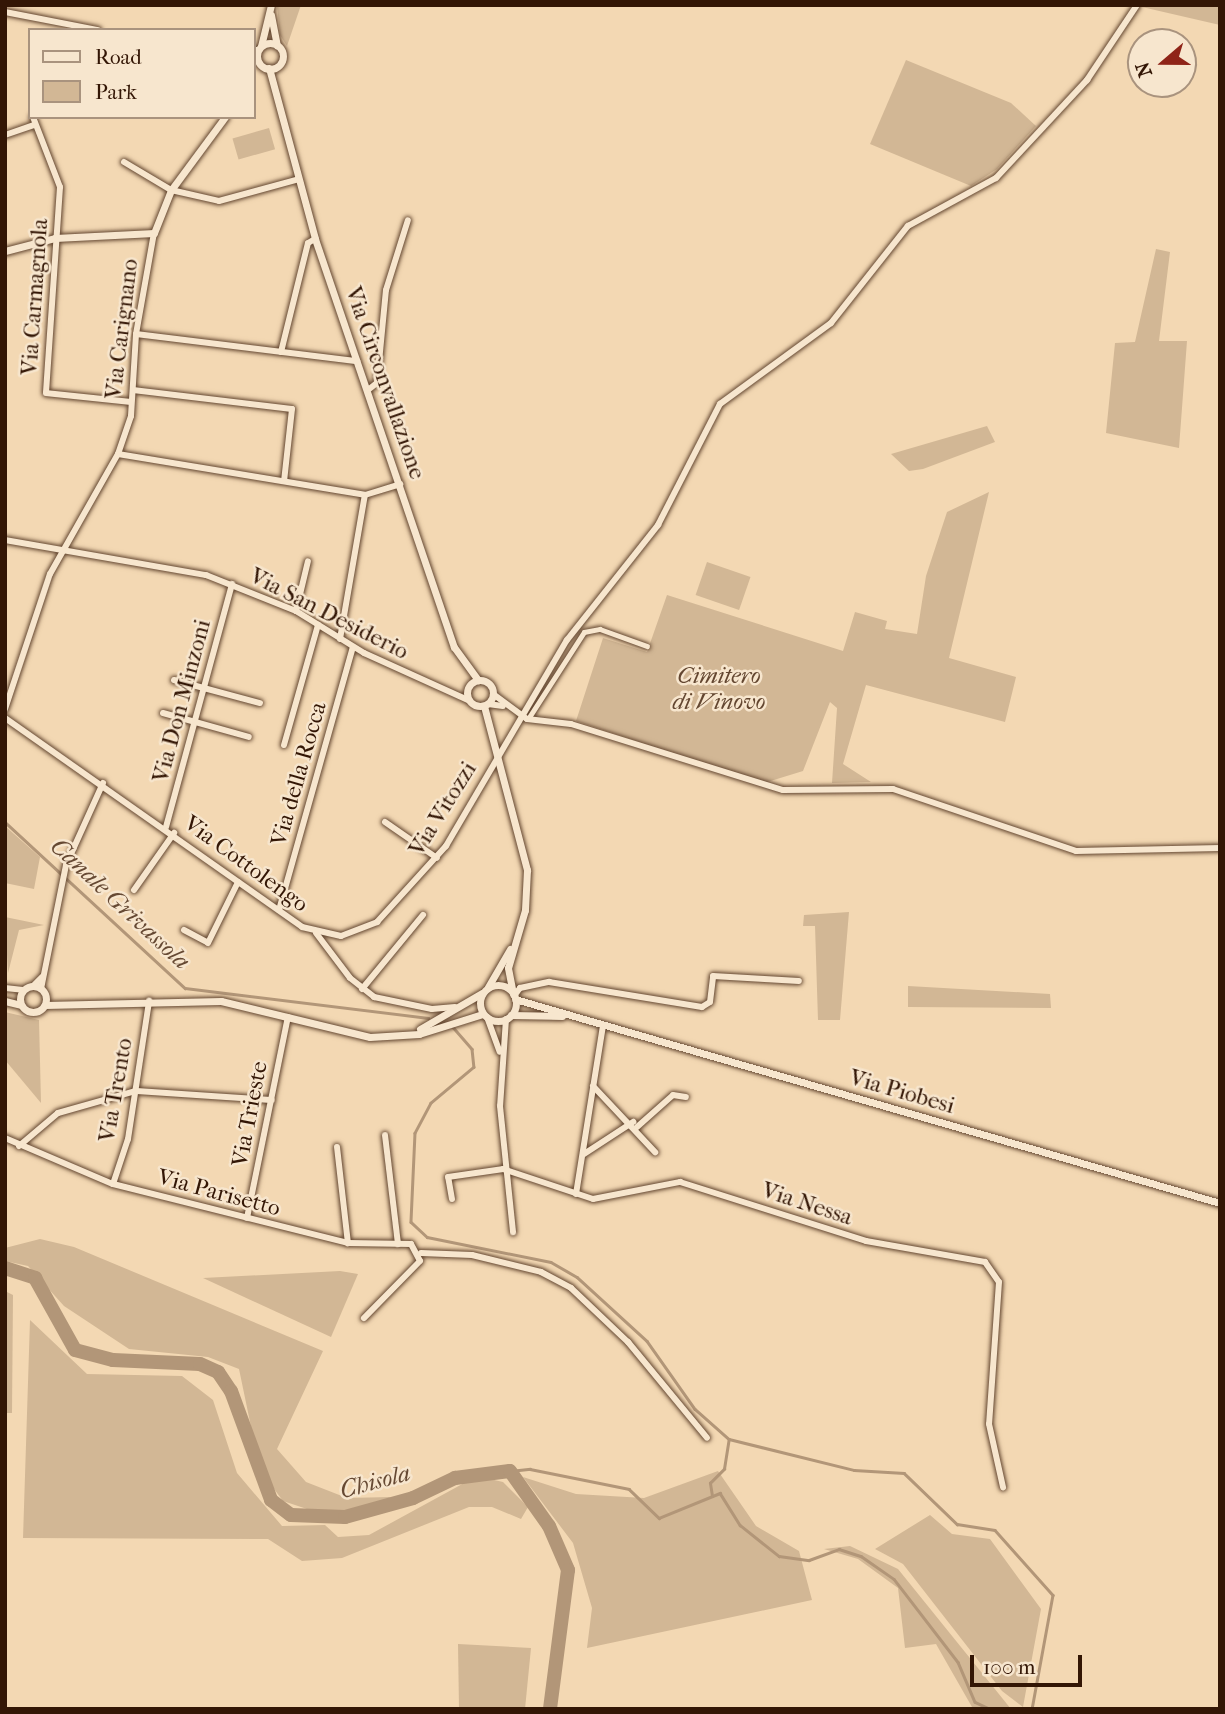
<!DOCTYPE html>
<style>
body{margin:0}
#map{position:relative;width:1225px;height:1714px;overflow:hidden;background:#f3d8b3;font-family:"IM FELL French Canon",serif}
div>[style]{position:absolute}
[style*='--x']{left:calc(var(--x)*1px);top:calc(var(--y)*1px);width:calc(var(--w)*1px);rotate:calc(var(--a)*1deg)}
.green>*{inset:0;background:#d2b795;transform-origin:0 0}
.stream>*{height:2.5px;margin:-1.25px;padding:0 1.25px;transform-origin:1.25px;border-radius:1.25px;background:#b29678}
.river>*{height:14px;margin:-7px;padding:0 7px;transform-origin:7px;border-radius:7px;background:#b29678}
.roads{filter:drop-shadow(0 0 2px #634630) drop-shadow(0 0 2px #634630)}
.pedestrian>*{height:4.5px;margin:-2.25px;padding:0 2.25px;transform-origin:2.25px;border-radius:2.25px;background:#f7e6ce}
.minor>*{height:6px;margin:-3px;padding:0 3px;transform-origin:3px;border-radius:3px;background:#f7e6ce}
.tertiary>*{height:7px;margin:-3.5px;padding:0 3.5px;transform-origin:3.5px;border-radius:3.5px;background:#f7e6ce}
.tertiary>.ring{margin:-3.5px;padding:0;box-sizing:content-box;background:none;border:7px solid #f7e6ce;border-radius:50%}
span{translate:-50% -50%;white-space:nowrap;text-align:center;line-height:1.15;-webkit-text-stroke:5px #f7e6ce;paint-order:stroke}
.street-label{font-size:23px;color:#331605}
.park-label{font-size:23px;color:#634630;font-style:italic}
.water-label{font-size:24px;color:#664933;font-style:italic}
.frame{position:absolute;inset:0;border:7px solid #331605;pointer-events:none}
.legend{position:absolute;left:28px;top:28px;width:228px;height:91px;box-sizing:border-box;background:#f7e6ce;border:2px solid #a9937e;margin:0;padding:9px 12px;list-style:none;font-size:21px;color:#331605}
.legend li{display:flex;align-items:center;gap:14px;height:35px}
.legend b{width:35px;border:2px solid #a9937e}
.north{position:absolute;left:1127px;top:28px;width:70px;height:70px;box-sizing:border-box;background:#f7e6ce;border:2px solid #a9937e;border-radius:50%;rotate:250deg;font-size:19px;font-weight:700;line-height:28px;text-align:center;color:#331605}
.north::after{content:'';display:block;margin:auto;width:24px;height:32px;background:#8f2418;clip-path:polygon(50% 0,100% 100%,50% 72%,0 100%)}
.scale{position:absolute;left:970px;top:1655px;width:112px;height:32px;box-sizing:border-box;border:4px solid #331605;border-top:0;padding-left:9px;font-size:21px;line-height:24px;white-space:nowrap;color:#331605;-webkit-text-stroke:5px #f7e6ce;paint-order:stroke}
</style>
<div id="map">
<div class="green">
<div style="clip-path:polygon(277px 5px,301px 5px,287px 46px,280px 35px)"></div>
<div style="clip-path:polygon(1220px 5px,1220px 25px,1142px 7px,1143px 5px)"></div>
<div style="clip-path:polygon(906px 60px,1011px 103px,1036px 126px,997px 169px,971px 186px,870px 144px)"></div>
<div style="left:269px;top:128px;width:22px;height:38px;rotate:74deg"></div>
<div style="clip-path:polygon(1156px 249px,1170px 252px,1159px 341px,1187px 341px,1179px 448px,1106px 433px,1115px 343px,1135px 342px)"></div>
<div style="clip-path:polygon(987px 426px,995px 442px,923px 469px,909px 471px,891px 454px)"></div>
<div style="clip-path:polygon(989px 492px,949px 658px,1016px 677px,1005px 722px,866px 685px,843px 764px,871px 782px,832px 783px,837px 708px,830px 702px,803px 771px,764px 783px,576px 721px,603px 638px,647px 652px,667px 595px,843px 651px,855px 612px,887px 621px,885px 629px,917px 634px,926px 576px,947px 512px)"></div>
<div style="left:707px;top:562px;width:46px;height:35px;rotate:19deg"></div>
<div style="clip-path:polygon(5px 826px,40px 857px,34px 889px,5px 883px)"></div>
<div style="clip-path:polygon(849px 912px,840px 1020px,818px 1020px,815px 926px,803px 926px,804px 915px)"></div>
<div style="clip-path:polygon(5px 917px,44px 925px,19px 930px,8px 973px)"></div>
<div style="clip-path:polygon(908px 986px,1050px 994px,1051px 1008px,908px 1007px)"></div>
<div style="clip-path:polygon(5px 1012px,39px 1020px,41px 1103px,5px 1060px)"></div>
<div style="clip-path:polygon(40px 1239px,74px 1247px,323px 1351px,277px 1449px,306px 1482px,347px 1498px,391px 1497px,369px 1509px,322px 1514px,283px 1501px,260px 1470px,239px 1369px,208px 1357px,129px 1349px,64px 1306px,28px 1266px,5px 1261px,5px 1248px)"></div>
<div style="clip-path:polygon(340px 1271px,358px 1274px,331px 1337px,203px 1278px)"></div>
<div style="clip-path:polygon(5px 1291px,13px 1295px,12px 1413px,5px 1413px)"></div>
<div style="clip-path:polygon(30px 1320px,87px 1374px,182px 1376px,213px 1400px,237px 1473px,282px 1526px,325px 1525px,338px 1537px,369px 1535px,477px 1476px,503px 1482px,528px 1507px,521px 1519px,492px 1507px,469px 1507px,342px 1558px,302px 1561px,268px 1539px,23px 1538px)"></div>
<div style="clip-path:polygon(718px 1471px,756px 1526px,799px 1551px,812px 1600px,587px 1648px,592px 1608px,573px 1543px,523px 1477px,576px 1494px,644px 1498px)"></div>
<div style="clip-path:polygon(930px 1515px,952px 1534px,990px 1539px,1041px 1609px,1023px 1707px,1002px 1691px,903px 1564px,875px 1549px)"></div>
<div style="clip-path:polygon(850px 1546px,898px 1569px,1011px 1709px,972px 1707px,936px 1644px,905px 1648px,898px 1588px,858px 1559px,824px 1549px)"></div>
<div style="clip-path:polygon(458px 1644px,531px 1648px,525px 1709px,459px 1709px)"></div>
</div>
<div class="stream">
<div style="--x:5;--y:822;--w:245;--a:42.7"></div>
<div style="--x:185;--y:988;--w:245;--a:7"></div>
<div style="--x:453;--y:1027;--w:29;--a:49"></div>
<div style="--x:472;--y:1049;--w:18;--a:84"></div>
<div style="--x:474;--y:1067;--w:56;--a:140.1"></div>
<div style="--x:431;--y:1103;--w:34;--a:118"></div>
<div style="--x:415;--y:1133;--w:89;--a:92.6"></div>
<div style="--x:411;--y:1222;--w:22;--a:43"></div>
<div style="--x:427;--y:1237;--w:126;--a:11.4"></div>
<div style="--x:551;--y:1262;--w:30;--a:30"></div>
<div style="--x:577;--y:1277;--w:95;--a:42.4"></div>
<div style="--x:647;--y:1341;--w:83;--a:54.8"></div>
<div style="--x:695;--y:1409;--w:45;--a:41.4"></div>
<div style="--x:729;--y:1439;--w:129;--a:13.9"></div>
<div style="--x:854;--y:1470;--w:50;--a:3.4"></div>
<div style="--x:904;--y:1473;--w:74;--a:43.9"></div>
<div style="--x:957;--y:1524;--w:38;--a:9"></div>
<div style="--x:995;--y:1530;--w:87;--a:48.3"></div>
<div style="--x:1053;--y:1595;--w:116;--a:100.4"></div>
<div style="--x:510;--y:1471;--w:20;--a:-6"></div>
<div style="--x:530;--y:1469;--w:101;--a:11.4"></div>
<div style="--x:629;--y:1489;--w:42;--a:44"></div>
<div style="--x:659;--y:1518;--w:66;--a:-22.3"></div>
<div style="--x:720;--y:1493;--w:38;--a:58"></div>
<div style="--x:740;--y:1525;--w:50;--a:38.5"></div>
<div style="--x:779;--y:1556;--w:30;--a:8"></div>
<div style="--x:809;--y:1560;--w:32;--a:-20"></div>
<div style="--x:839;--y:1549;--w:23;--a:18"></div>
<div style="--x:861;--y:1556;--w:40;--a:34.9"></div>
<div style="--x:894;--y:1579;--w:105;--a:52.4"></div>
<div style="--x:958;--y:1662;--w:43;--a:67"></div>
<div style="--x:975;--y:1702;--w:17;--a:25"></div>
<div style="--x:712;--y:1496;--w:13;--a:-99"></div>
<div style="--x:710;--y:1483;--w:20;--a:-45"></div>
<div style="--x:724;--y:1469;--w:30;--a:-81"></div>
</div>
<div class="river">
<div style="--x:5;--y:1268;--w:32;--a:18"></div>
<div style="--x:35;--y:1278;--w:82;--a:60.9"></div>
<div style="--x:75;--y:1350;--w:39;--a:15"></div>
<div style="--x:113;--y:1360;--w:87;--a:2.6"></div>
<div style="--x:200;--y:1364;--w:20;--a:24"></div>
<div style="--x:218;--y:1372;--w:23;--a:56"></div>
<div style="--x:231;--y:1391;--w:116;--a:69.8"></div>
<div style="--x:271;--y:1500;--w:25;--a:37"></div>
<div style="--x:291;--y:1515;--w:54;--a:2.1"></div>
<div style="--x:345;--y:1517;--w:71;--a:-15.6"></div>
<div style="--x:413;--y:1498;--w:47;--a:-25.5"></div>
<div style="--x:455;--y:1478;--w:55;--a:-7.3"></div>
<div style="--x:510;--y:1471;--w:67;--a:54.7"></div>
<div style="--x:549;--y:1526;--w:48;--a:66.6"></div>
<div style="--x:568;--y:1570;--w:140;--a:97.4"></div>
</div>
<div class="roads">
<div class="pedestrian">
<div style="--x:528;--y:719;--w:103;--a:-57.2"></div>
<div style="--x:584;--y:632;--w:16;--a:-11"></div>
<div style="--x:600;--y:629;--w:50;--a:19.9"></div>
</div>
<div class="minor">
<div style="--x:5;--y:12;--w:95;--a:11"></div>
<div style="--x:254;--y:50;--w:5;--a:0"></div>
<div style="--x:254;--y:58;--w:6;--a:39"></div>
<div style="--x:33;--y:117;--w:75;--a:68.9"></div>
<div style="--x:60;--y:187;--w:206;--a:93.9"></div>
<div style="--x:46;--y:393;--w:85;--a:6"></div>
<div style="--x:5;--y:135;--w:31;--a:-19"></div>
<div style="--x:124;--y:162;--w:55;--a:30.8"></div>
<div style="--x:171;--y:190;--w:49;--a:12.9"></div>
<div style="--x:219;--y:201;--w:80;--a:-15.3"></div>
<div style="--x:136;--y:334;--w:223;--a:7"></div>
<div style="--x:281;--y:352;--w:112;--a:-76.1"></div>
<div style="--x:308;--y:243;--w:8;--a:-30"></div>
<div style="--x:133;--y:390;--w:160;--a:6.8"></div>
<div style="--x:292;--y:409;--w:72;--a:96.3"></div>
<div style="--x:368;--y:390;--w:11;--a:-38"></div>
<div style="--x:377;--y:383;--w:93;--a:-84.5"></div>
<div style="--x:386;--y:290;--w:73;--a:-72.6"></div>
<div style="--x:118;--y:454;--w:250;--a:9.4"></div>
<div style="--x:365;--y:495;--w:37;--a:-17"></div>
<div style="--x:5;--y:540;--w:204;--a:9.9"></div>
<div style="--x:206;--y:575;--w:97;--a:21.8"></div>
<div style="--x:296;--y:611;--w:80;--a:31.7"></div>
<div style="--x:364;--y:653;--w:114;--a:24.3"></div>
<div style="--x:296;--y:611;--w:51;--a:-76.5"></div>
<div style="--x:340;--y:639;--w:146;--a:-80.2"></div>
<div style="--x:174;--y:680;--w:89;--a:15"></div>
<div style="--x:493;--y:694;--w:42;--a:36.3"></div>
<div style="--x:527;--y:719;--w:44;--a:6.5"></div>
<div style="--x:571;--y:724;--w:222;--a:17.3"></div>
<div style="--x:783;--y:790;--w:110;--a:-0.5"></div>
<div style="--x:893;--y:789;--w:193;--a:18.7"></div>
<div style="--x:1076;--y:851;--w:144;--a:-1.2"></div>
<div style="--x:488;--y:704;--w:15;--a:8"></div>
<div style="--x:5;--y:709;--w:142;--a:-71.6"></div>
<div style="--x:50;--y:574;--w:138;--a:-60.5"></div>
<div style="--x:118;--y:454;--w:40;--a:-71.1"></div>
<div style="--x:131;--y:416;--w:82;--a:-86.5"></div>
<div style="--x:136;--y:334;--w:103;--a:-79.9"></div>
<div style="--x:163;--y:713;--w:89;--a:15.6"></div>
<div style="--x:5;--y:718;--w:363;--a:35.1"></div>
<div style="--x:302;--y:927;--w:40;--a:13"></div>
<div style="--x:341;--y:936;--w:39;--a:-21"></div>
<div style="--x:377;--y:922;--w:103;--a:-47.8"></div>
<div style="--x:446;--y:846;--w:239;--a:-59.6"></div>
<div style="--x:567;--y:640;--w:147;--a:-51.6"></div>
<div style="--x:658;--y:525;--w:136;--a:-62.9"></div>
<div style="--x:720;--y:404;--w:137;--a:-36.1"></div>
<div style="--x:831;--y:323;--w:124;--a:-51.6"></div>
<div style="--x:908;--y:226;--w:100;--a:-28.6"></div>
<div style="--x:996;--y:178;--w:134;--a:-47.1"></div>
<div style="--x:1087;--y:80;--w:90;--a:-56.3"></div>
<div style="--x:284;--y:745;--w:125;--a:-74.2"></div>
<div style="--x:385;--y:822;--w:63;--a:34.7"></div>
<div style="--x:166;--y:827;--w:252;--a:-74.8"></div>
<div style="--x:134;--y:890;--w:70;--a:-54.9"></div>
<div style="--x:279;--y:910;--w:273;--a:-74.3"></div>
<div style="--x:184;--y:930;--w:27;--a:28"></div>
<div style="--x:208;--y:943;--w:68;--a:-63.8"></div>
<div style="--x:316;--y:933;--w:56;--a:52.9"></div>
<div style="--x:350;--y:978;--w:31;--a:38"></div>
<div style="--x:374;--y:997;--w:59;--a:11.7"></div>
<div style="--x:432;--y:1009;--w:23;--a:-5"></div>
<div style="--x:33;--y:986;--w:13;--a:-45"></div>
<div style="--x:5;--y:988;--w:18;--a:6"></div>
<div style="--x:41;--y:989;--w:126;--a:-78.6"></div>
<div style="--x:66;--y:865;--w:90;--a:-65.7"></div>
<div style="--x:362;--y:989;--w:96;--a:-50.5"></div>
<div style="--x:514;--y:996;--w:10;--a:-53"></div>
<div style="--x:520;--y:988;--w:30;--a:-12"></div>
<div style="--x:549;--y:982;--w:155;--a:9.3"></div>
<div style="--x:702;--y:1007;--w:9;--a:-32"></div>
<div style="--x:710;--y:1002;--w:26;--a:-83"></div>
<div style="--x:713;--y:976;--w:86;--a:3.3"></div>
<div style="--x:487;--y:1017;--w:37;--a:70"></div>
<div style="--x:506;--y:1019;--w:87;--a:93.9"></div>
<div style="--x:500;--y:1106;--w:127;--a:84.1"></div>
<div style="--x:593;--y:1086;--w:91;--a:46.8"></div>
<div style="--x:637;--y:1127;--w:48;--a:-41.6"></div>
<div style="--x:673;--y:1095;--w:13;--a:9"></div>
<div style="--x:385;--y:1135;--w:110;--a:83.2"></div>
<div style="--x:5;--y:1138;--w:117;--a:23.1"></div>
<div style="--x:113;--y:1184;--w:242;--a:14.1"></div>
<div style="--x:348;--y:1243;--w:63;--a:0.9"></div>
<div style="--x:411;--y:1244;--w:19;--a:62"></div>
<div style="--x:420;--y:1261;--w:80;--a:134.5"></div>
<div style="--x:19;--y:1146;--w:51;--a:-40.2"></div>
<div style="--x:58;--y:1113;--w:81;--a:-15.8"></div>
<div style="--x:136;--y:1091;--w:136;--a:3.8"></div>
<div style="--x:337;--y:1147;--w:97;--a:83.5"></div>
<div style="--x:584;--y:1154;--w:59;--a:-33.1"></div>
<div style="--x:113;--y:1184;--w:47;--a:-71.6"></div>
<div style="--x:128;--y:1139;--w:140;--a:-81.3"></div>
<div style="--x:576;--y:1194;--w:171;--a:-80.9"></div>
<div style="--x:452;--y:1199;--w:22;--a:-100"></div>
<div style="--x:448;--y:1177;--w:56;--a:-8.3"></div>
<div style="--x:503;--y:1169;--w:95;--a:18.4"></div>
<div style="--x:593;--y:1199;--w:89;--a:-11.1"></div>
<div style="--x:680;--y:1182;--w:195;--a:17.6"></div>
<div style="--x:866;--y:1241;--w:121;--a:10"></div>
<div style="--x:985;--y:1262;--w:24;--a:55"></div>
<div style="--x:999;--y:1282;--w:142;--a:94"></div>
<div style="--x:989;--y:1424;--w:65;--a:77.5"></div>
<div style="--x:247;--y:1218;--w:205;--a:-78.5"></div>
<div style="--x:421;--y:1253;--w:51;--a:2.2"></div>
<div style="--x:472;--y:1255;--w:71;--a:13.8"></div>
<div style="--x:541;--y:1272;--w:34;--a:28"></div>
<div style="--x:571;--y:1288;--w:79;--a:43.5"></div>
<div style="--x:628;--y:1342;--w:124;--a:50.5"></div>
</div>
<div class="tertiary">
<div style="--x:271;--y:15;--w:31;--a:79"></div>
<div class="ring" style="left:257px;top:43px;width:19px;height:19px"></div>
<div style="--x:261;--y:46;--w:42;--a:-76.3"></div>
<div style="--x:269;--y:68;--w:177;--a:74.9"></div>
<div style="--x:315;--y:239;--w:431;--a:71.2"></div>
<div style="--x:454;--y:647;--w:41;--a:54"></div>
<div style="--x:5;--y:251;--w:52;--a:-14.6"></div>
<div style="--x:55;--y:238;--w:99;--a:-2.9"></div>
<div style="--x:154;--y:233;--w:46;--a:-68.4"></div>
<div style="--x:171;--y:190;--w:91;--a:-53.5"></div>
<div class="ring" style="left:467px;top:680px;width:19px;height:19px"></div>
<div style="--x:484;--y:706;--w:170;--a:75.3"></div>
<div style="--x:527;--y:870;--w:40;--a:92.9"></div>
<div style="--x:525;--y:910;--w:60;--a:106.3"></div>
<div style="--x:508;--y:968;--w:26;--a:79"></div>
<div class="ring" style="left:480px;top:985px;width:29px;height:29px"></div>
<div class="ring" style="left:20px;top:986px;width:19px;height:19px"></div>
<div style="--x:488;--y:987;--w:44;--a:-59.9"></div>
<div style="--x:515;--y:999;--w:734;--a:16.14"></div>
<div style="--x:5;--y:1001;--w:16;--a:14"></div>
<div style="--x:45;--y:1005;--w:176;--a:-1.3"></div>
<div style="--x:221;--y:1001;--w:153;--a:13.6"></div>
<div style="--x:370;--y:1037;--w:49;--a:-3.5"></div>
<div style="--x:419;--y:1034;--w:67;--a:-17.4"></div>
<div style="--x:511;--y:1015;--w:51;--a:1.1"></div>
<div style="--x:420;--y:1029;--w:72;--a:-30.1"></div>
</div>
</div>
<div class="street-label">
<span style="left:35px;top:297px;rotate:-86deg">Via Carmagnola</span>
<span style="left:122px;top:329px;rotate:-83deg">Via Carignano</span>
<span style="left:385px;top:383px;rotate:71deg">Via Circonvallazione</span>
<span style="left:329px;top:614px;rotate:27deg">Via San Desiderio</span>
<span style="left:182px;top:701px;rotate:-75deg">Via Don Minzoni</span>
<span style="left:299px;top:774px;rotate:-74deg">Via della Rocca</span>
<span style="left:443px;top:809px;rotate:-58deg">Via Vitozzi</span>
<span style="left:246px;top:864px;rotate:36deg">Via Cottolengo</span>
<span style="left:116px;top:1090px;rotate:-80deg">Via Trento</span>
<span style="left:902px;top:1092px;rotate:16deg">Via Piobesi</span>
<span style="left:250px;top:1114px;rotate:-79deg">Via Trieste</span>
<span style="left:219px;top:1193px;rotate:15deg">Via Parisetto</span>
<span style="left:807px;top:1204px;rotate:18deg">Via Nessa</span>
</div>
<div class="park-label">
<span style="left:719px;top:689px">Cimitero<br>di Vinovo</span>
</div>
<div class="water-label">
<span style="left:120px;top:904px;rotate:43deg">Canale Grivassola</span>
<span style="left:375px;top:1482px;rotate:-15deg">Chisola</span>
</div>
<div class="frame"></div>
<ul class="legend">
<li><b style="height:9px;background:#f7e6ce"></b>Road</li>
<li><b style="height:19px;background:#d2b795"></b>Park</li>
</ul>
<div class="north">N</div>
<div class="scale">100 m</div>
</div>
